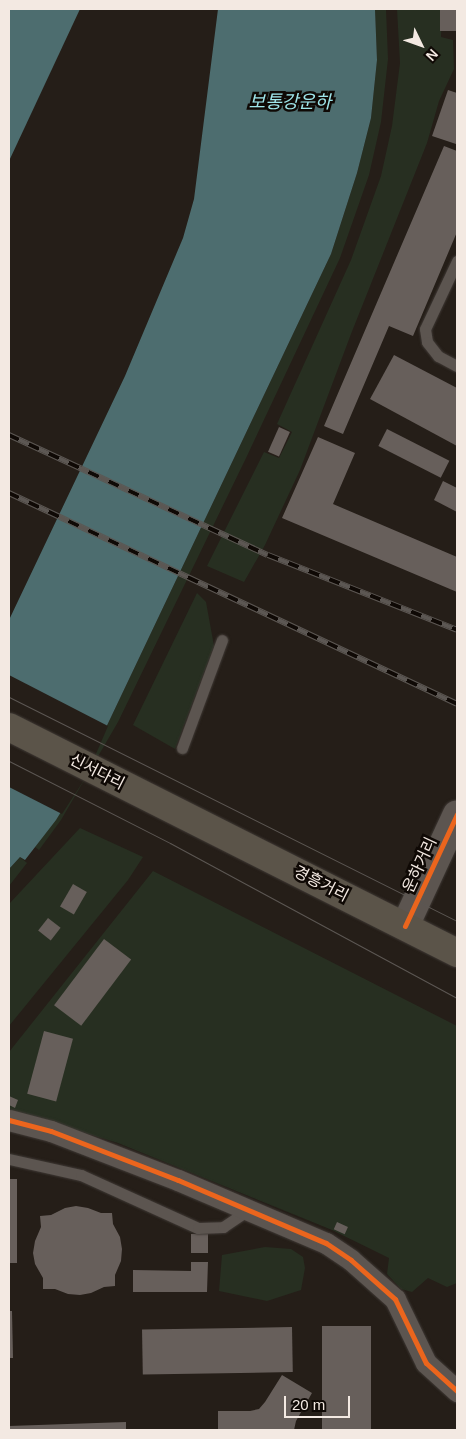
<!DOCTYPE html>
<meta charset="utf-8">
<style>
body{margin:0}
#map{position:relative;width:466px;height:1439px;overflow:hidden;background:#251e18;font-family:Helvetica,"Noto Sans KR",sans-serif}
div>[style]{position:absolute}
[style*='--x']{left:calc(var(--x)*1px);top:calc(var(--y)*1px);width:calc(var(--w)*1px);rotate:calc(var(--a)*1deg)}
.green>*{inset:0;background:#272f21}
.water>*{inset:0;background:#4d6d6f}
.pier>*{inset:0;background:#251e18}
.building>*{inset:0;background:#675f5b;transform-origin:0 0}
.roads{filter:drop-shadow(0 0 1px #3f3935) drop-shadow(0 0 1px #3f3935)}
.service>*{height:11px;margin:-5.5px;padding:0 5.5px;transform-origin:5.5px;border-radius:5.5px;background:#5c5550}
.minor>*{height:21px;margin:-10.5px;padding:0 10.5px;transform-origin:10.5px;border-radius:10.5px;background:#5c5550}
.tertiary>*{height:28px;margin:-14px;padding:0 14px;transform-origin:14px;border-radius:14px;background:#5c5550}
.primary>*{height:28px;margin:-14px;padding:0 14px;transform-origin:14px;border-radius:14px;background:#5b5449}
.tram>*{height:1px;margin:-0.5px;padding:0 0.5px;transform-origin:0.5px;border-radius:0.5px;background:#5c5753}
.rail>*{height:5.5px;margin-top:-2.75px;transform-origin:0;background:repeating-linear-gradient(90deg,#0f0905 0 11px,#5c5753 0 22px);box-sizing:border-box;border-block:1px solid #5c5753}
.cycleway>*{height:5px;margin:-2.5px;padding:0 2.5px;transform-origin:2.5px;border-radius:2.5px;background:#eb651d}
span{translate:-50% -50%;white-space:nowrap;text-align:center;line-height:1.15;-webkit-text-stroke:5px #0f0905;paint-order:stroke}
.street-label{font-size:16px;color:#f3e9e2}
.water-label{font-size:18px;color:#9fe6eb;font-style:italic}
.frame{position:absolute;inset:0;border:10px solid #f3e9e2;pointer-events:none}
.north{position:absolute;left:396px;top:20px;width:50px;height:50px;-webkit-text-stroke:4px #0f0905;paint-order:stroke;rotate:132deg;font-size:14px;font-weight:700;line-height:20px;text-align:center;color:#f3e9e2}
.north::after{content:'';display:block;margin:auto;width:18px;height:22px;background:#f3e9e2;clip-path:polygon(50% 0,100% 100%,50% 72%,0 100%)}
.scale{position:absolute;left:284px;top:1396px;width:66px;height:22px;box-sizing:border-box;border:2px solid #f3e9e2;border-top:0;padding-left:6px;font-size:15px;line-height:18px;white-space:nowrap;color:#f3e9e2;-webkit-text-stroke:4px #0f0905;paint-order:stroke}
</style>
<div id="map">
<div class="green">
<div style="clip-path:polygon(375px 9px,386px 9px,388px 59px,381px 122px,369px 175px,340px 258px,247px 456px,118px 722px,61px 820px,39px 850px,35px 847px,83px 776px,331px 254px,357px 173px,371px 118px,377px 60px)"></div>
<div style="clip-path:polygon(397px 9px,442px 9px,441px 37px,453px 40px,454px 69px,439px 101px,427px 143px,351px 334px,300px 470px,265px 545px,244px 582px,207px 566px,264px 452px,279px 458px,292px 432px,277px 424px,351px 260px,381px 176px,392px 126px,400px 63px)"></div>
<div style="clip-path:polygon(197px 593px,206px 602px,214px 646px,175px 749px,133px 725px)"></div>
<div style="clip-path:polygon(80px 828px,143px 857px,128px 880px,9px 1026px,9px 904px)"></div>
<div style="clip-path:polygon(20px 857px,27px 863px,9px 886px,9px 869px)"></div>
<div style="clip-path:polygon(153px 871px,457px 1026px,457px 1283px,447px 1287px,428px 1278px,412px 1292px,401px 1289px,387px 1274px,389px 1258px,332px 1230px,118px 1143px,9px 1110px,9px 1052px)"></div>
<div style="clip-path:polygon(265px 1247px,291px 1249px,303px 1257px,305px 1268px,301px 1290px,267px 1301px,219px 1291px,222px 1255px)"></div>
</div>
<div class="water">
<div style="clip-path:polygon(9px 9px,80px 9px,9px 161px)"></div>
<div style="clip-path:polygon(218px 9px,375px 9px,377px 60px,371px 118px,357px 173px,331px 254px,83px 776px,56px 820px,25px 860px,20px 857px,9px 869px,9px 620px,125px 376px,183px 238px,194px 199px)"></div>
</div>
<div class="pier">
<div style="clip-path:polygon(9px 675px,108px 726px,86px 777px,62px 814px,9px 787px)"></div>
</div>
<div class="building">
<div style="left:440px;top:9px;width:17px;height:22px"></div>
<div style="clip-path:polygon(448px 90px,457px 93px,456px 144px,432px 136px)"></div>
<div style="clip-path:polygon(444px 146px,457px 151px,457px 232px,413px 336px,389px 326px,343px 434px,324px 426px)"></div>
<div style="clip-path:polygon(394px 355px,457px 388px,457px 446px,370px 399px)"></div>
<div style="left:279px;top:427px;width:12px;height:27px;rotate:24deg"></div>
<div style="left:387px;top:429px;width:70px;height:19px;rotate:27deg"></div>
<div style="clip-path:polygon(318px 437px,355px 453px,333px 504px,457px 557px,457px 592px,282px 518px)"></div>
<div style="clip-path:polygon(443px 481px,457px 488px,457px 512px,434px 500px)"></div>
<div style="left:73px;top:884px;width:16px;height:26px;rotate:30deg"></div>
<div style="left:48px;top:918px;width:16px;height:16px;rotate:38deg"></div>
<div style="left:104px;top:939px;width:34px;height:83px;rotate:37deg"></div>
<div style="left:44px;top:1031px;width:30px;height:65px;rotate:15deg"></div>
<div style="clip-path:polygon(9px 1096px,18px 1100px,15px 1108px,9px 1105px)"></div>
<div style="left:9px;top:1179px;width:8px;height:84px"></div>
<div style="clip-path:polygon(76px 1206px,88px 1208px,101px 1213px,112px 1213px,113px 1224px,120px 1237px,122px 1249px,121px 1261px,115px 1275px,115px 1286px,104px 1287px,91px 1293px,80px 1295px,68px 1294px,55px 1289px,43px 1289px,43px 1278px,35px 1264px,33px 1253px,35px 1241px,41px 1227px,40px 1216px,51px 1215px,65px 1208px)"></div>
<div style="left:337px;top:1222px;width:12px;height:8px;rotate:24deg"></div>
<div style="left:191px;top:1234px;width:17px;height:19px"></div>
<div style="clip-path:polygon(191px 1262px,208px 1262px,207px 1292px,133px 1292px,133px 1270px,191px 1271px)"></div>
<div style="clip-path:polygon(9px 1311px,12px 1311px,13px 1358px,9px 1358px)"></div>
<div style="left:322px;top:1326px;width:49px;height:104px"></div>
<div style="left:292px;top:1327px;width:45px;height:150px;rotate:89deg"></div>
<div style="clip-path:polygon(282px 1375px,312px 1393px,296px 1421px,294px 1430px,218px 1430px,218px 1411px,250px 1411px,259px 1409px,265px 1402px)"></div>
<div style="clip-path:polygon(126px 1422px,126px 1430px,9px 1430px,9px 1426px)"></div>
</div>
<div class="roads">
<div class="service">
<div style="--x:457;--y:261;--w:75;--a:115.2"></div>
<div style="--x:425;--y:329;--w:13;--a:81"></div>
<div style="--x:427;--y:342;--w:18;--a:52"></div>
<div style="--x:438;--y:356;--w:21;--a:28"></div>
<div style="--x:182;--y:748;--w:115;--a:-69.7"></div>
<div style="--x:9;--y:1159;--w:74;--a:12.5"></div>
<div style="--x:81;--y:1175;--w:128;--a:24.4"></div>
<div style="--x:198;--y:1228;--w:25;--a:-2"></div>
<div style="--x:223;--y:1227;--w:30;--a:-34"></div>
</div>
<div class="minor">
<div style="--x:9;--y:1120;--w:43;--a:14.7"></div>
<div style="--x:51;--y:1131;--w:136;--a:21.1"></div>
<div style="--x:178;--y:1180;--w:161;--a:23.1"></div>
<div style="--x:326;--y:1243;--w:30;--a:34"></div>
<div style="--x:351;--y:1260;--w:59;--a:41.6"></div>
<div style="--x:395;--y:1299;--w:71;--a:64.2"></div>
<div style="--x:426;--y:1363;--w:42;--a:42.1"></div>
</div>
<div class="tertiary">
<div style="--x:405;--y:926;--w:123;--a:-65.1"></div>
</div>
<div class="primary">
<div style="--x:9;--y:727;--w:502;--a:26.77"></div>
</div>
</div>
<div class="tram">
<div style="--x:9;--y:697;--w:501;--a:26.57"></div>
<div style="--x:9;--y:761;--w:181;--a:27"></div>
<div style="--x:170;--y:843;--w:326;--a:28.4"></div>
</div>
<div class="rail">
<div style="--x:9;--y:435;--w:285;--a:24.9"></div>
<div style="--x:268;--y:555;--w:203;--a:21.6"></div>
<div style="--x:9;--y:493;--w:495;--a:25.2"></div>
</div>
<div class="cycleway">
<div style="--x:405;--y:926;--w:123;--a:-65.1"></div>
<div style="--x:9;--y:1120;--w:43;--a:14.7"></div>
<div style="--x:51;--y:1131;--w:136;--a:21.1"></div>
<div style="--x:178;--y:1180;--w:161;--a:23.1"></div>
<div style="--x:326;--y:1243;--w:30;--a:34"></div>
<div style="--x:351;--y:1260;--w:59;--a:41.6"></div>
<div style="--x:395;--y:1299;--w:71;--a:64.2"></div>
<div style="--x:426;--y:1363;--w:42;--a:42.1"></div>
</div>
<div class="street-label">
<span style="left:97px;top:772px;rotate:27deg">신서다리</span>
<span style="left:420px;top:865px;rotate:-65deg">운하거리</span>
<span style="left:321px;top:884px;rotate:27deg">경흥거리</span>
</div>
<div class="water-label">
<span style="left:290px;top:102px">보통강운하</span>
</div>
<div class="frame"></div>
<div class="north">N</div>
<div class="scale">20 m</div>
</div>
